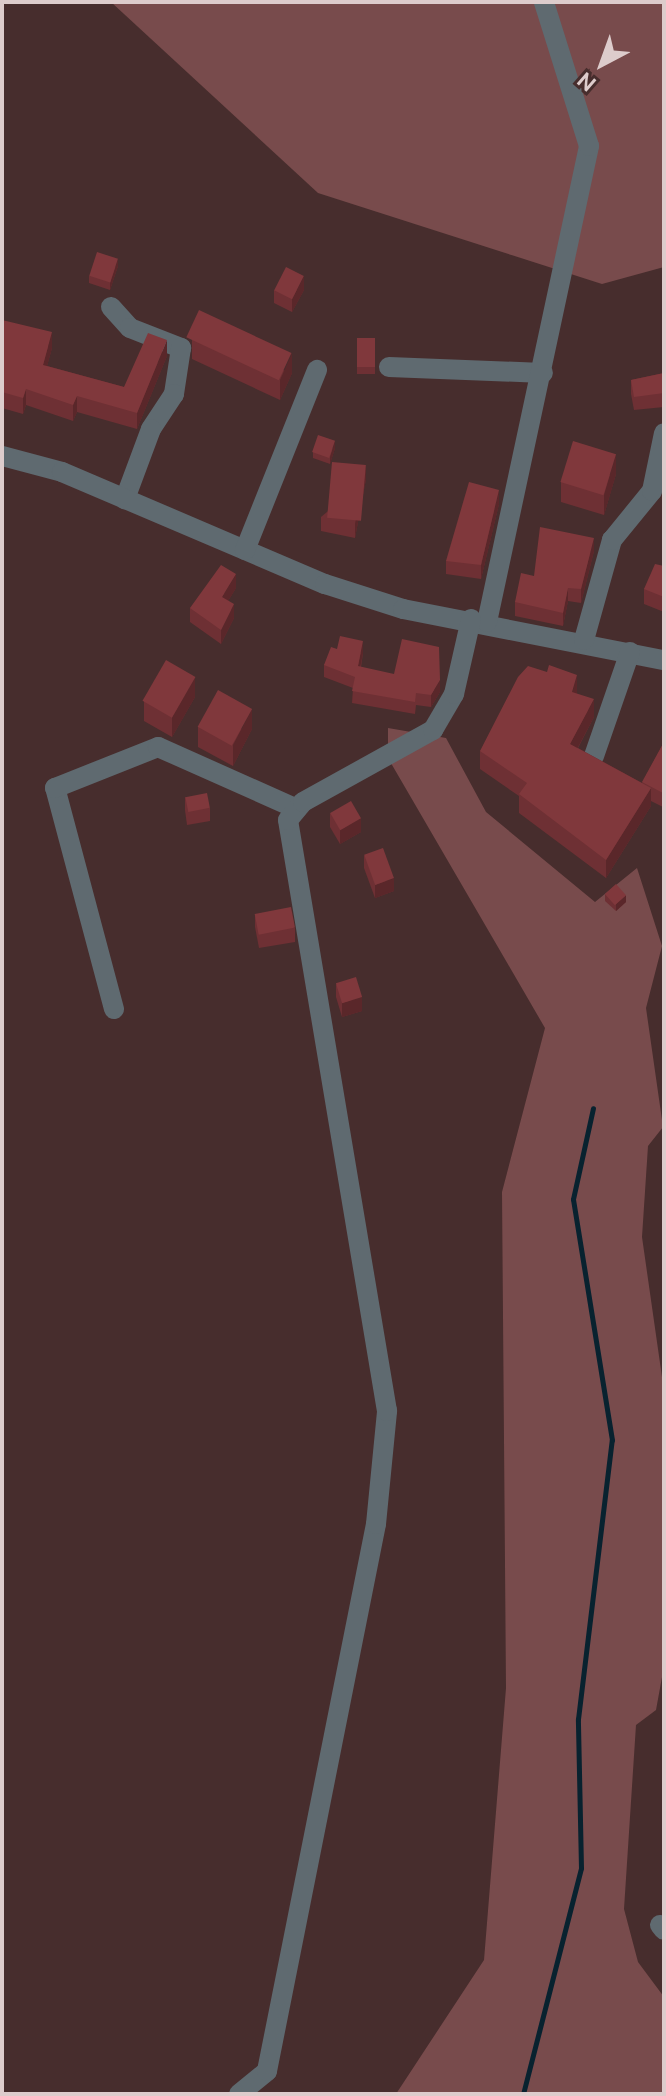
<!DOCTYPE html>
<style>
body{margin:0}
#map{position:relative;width:666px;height:2096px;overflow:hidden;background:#472d2d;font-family:Ubuntu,sans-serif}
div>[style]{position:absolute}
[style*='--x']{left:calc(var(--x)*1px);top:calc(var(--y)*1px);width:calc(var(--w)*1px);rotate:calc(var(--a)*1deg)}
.green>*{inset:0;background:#784b4c}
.stream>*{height:5px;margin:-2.5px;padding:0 2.5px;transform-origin:2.5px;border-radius:2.5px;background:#08222f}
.minor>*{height:20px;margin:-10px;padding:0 10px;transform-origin:10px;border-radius:10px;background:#5f6a70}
.wall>*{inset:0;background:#6e3034;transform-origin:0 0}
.shaded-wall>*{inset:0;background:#5a272a}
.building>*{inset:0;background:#80383c;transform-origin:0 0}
span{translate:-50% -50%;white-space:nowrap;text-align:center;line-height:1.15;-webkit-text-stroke:8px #472d2d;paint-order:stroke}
.frame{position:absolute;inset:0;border:4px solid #dcc;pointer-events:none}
.north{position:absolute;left:562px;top:24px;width:80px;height:80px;-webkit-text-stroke:6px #472d2d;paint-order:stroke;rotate:221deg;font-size:22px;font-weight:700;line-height:32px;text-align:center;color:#dcc}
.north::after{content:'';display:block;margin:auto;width:28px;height:36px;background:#dcc;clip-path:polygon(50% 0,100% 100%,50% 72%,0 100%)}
</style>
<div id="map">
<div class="green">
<div style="clip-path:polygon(111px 2px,664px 2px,664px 267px,602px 284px,318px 193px)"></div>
<div style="clip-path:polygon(388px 728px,446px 738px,486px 812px,595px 902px,637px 868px,662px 946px,646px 1008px,663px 1127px,648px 1146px,642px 1237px,664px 1391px,664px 1666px,656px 1710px,636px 1725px,624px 1909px,638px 1962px,664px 1997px,664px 2094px,396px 2094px,484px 1960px,506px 1688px,502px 1192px,545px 1028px,388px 758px)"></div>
</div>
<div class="stream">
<div style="--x:523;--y:2094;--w:233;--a:-75.6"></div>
<div style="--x:581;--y:1868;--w:149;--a:-91.2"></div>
<div style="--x:578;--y:1719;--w:281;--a:-83.1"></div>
<div style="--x:612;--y:1440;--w:244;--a:-99.2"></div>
<div style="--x:573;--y:1199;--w:93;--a:-77.6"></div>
</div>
<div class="minor">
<div style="--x:111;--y:307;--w:28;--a:48"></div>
<div style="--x:130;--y:328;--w:55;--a:21.4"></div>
<div style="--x:181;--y:348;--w:47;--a:98.7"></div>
<div style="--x:174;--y:394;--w:42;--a:123.3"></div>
<div style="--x:151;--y:429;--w:75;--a:110.4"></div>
<div style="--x:389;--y:367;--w:154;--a:2.2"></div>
<div style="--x:2;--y:456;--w:62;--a:14.9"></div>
<div style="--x:62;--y:472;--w:286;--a:23.1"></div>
<div style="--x:325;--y:584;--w:82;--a:17.8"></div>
<div style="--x:403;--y:609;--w:266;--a:11.1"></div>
<div style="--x:245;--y:550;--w:194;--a:-68.2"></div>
<div style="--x:487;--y:622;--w:487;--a:-77.9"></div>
<div style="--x:589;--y:146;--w:151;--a:-107.4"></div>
<div style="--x:584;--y:640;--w:104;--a:-74.4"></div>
<div style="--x:612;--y:540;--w:63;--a:-50.8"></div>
<div style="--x:652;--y:491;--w:59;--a:-78.3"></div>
<div style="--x:594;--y:756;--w:110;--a:-70.9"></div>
<div style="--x:114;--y:1009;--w:229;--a:-104.9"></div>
<div style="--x:55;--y:788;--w:111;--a:-21.7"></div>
<div style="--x:158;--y:747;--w:152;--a:24"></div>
<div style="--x:660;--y:1925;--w:6;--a:51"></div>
<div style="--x:239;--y:2094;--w:36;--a:-39"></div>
<div style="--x:267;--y:2071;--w:558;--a:-78.73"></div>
<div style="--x:376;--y:1524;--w:114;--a:-84.4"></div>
<div style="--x:387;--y:1411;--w:599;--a:-99.51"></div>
<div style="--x:288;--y:820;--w:23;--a:-50"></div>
<div style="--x:303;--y:802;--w:149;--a:-29"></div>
<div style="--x:433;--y:730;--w:42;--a:-59.7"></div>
<div style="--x:454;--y:694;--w:77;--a:-77.2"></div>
</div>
<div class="wall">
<div style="clip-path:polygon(118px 266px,110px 290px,89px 283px,89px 276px)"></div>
<div style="clip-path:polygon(274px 290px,304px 290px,292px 312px,274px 303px)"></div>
<div style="clip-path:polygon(2px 320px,52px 348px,47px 366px,124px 387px,167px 356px,137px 429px,77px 412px,73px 421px,26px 405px,23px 414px,2px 408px)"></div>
<div style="left:357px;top:338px;width:18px;height:36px"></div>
<div style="clip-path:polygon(192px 339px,292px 373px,280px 400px,192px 359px)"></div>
<div style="clip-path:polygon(664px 373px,664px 407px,634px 410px,631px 394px,631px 380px)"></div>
<div style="clip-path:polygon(335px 448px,330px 464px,313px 458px,313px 452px)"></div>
<div style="clip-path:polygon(616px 474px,604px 515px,561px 502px,561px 482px)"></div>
<div style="clip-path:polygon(366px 479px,355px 538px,321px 531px,321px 517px)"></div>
<div style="clip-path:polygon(499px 504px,481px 579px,446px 574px,446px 561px)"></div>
<div style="clip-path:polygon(594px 551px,581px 603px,568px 601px,563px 626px,515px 616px,515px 602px,534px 576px)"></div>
<div style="clip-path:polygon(664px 566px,664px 612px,644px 604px,644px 589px)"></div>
<div style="clip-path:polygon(236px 588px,228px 601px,234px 618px,221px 644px,190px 622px,190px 608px)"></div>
<div style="clip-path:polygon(337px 649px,363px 653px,361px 667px,440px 692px,431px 707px,416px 705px,415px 714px,352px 703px,353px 688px,324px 677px,324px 665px)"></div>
<div style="clip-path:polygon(577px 694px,594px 717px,578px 748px,642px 783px,664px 742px,663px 807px,651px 801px,651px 806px,606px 878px,519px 813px,519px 796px,480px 769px,480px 751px)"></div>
<div style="clip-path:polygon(195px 697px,172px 737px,144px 721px,144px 701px)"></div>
<div style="clip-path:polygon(198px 727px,252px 729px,233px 766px,198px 747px)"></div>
<div style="clip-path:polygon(185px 797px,210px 808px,210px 821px,187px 825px,185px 810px)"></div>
<div style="clip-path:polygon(330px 813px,361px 832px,340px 844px,330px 827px)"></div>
<div style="clip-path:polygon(364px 855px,394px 891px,375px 898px,364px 868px)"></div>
<div style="clip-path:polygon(605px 894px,626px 902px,616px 911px,605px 901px)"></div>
<div style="clip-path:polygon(255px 914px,295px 928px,295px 942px,259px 948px,255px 927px)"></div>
<div style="clip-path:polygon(336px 984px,362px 1011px,342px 1017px,336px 997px)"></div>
</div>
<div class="shaded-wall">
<div style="clip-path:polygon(118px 259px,118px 266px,110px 290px,110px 283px)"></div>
<div style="clip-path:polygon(304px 276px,304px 290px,292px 312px,292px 299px)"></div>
<div style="clip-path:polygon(52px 332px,52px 348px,43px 381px,43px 365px)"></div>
<div style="clip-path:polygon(167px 340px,167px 356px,137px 429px,137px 413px)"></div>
<div style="clip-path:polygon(292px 353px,292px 373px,280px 400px,280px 380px)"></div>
<div style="clip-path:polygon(26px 389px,26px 405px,23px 414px,23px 398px)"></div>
<div style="clip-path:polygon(77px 396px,77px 412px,73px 421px,73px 405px)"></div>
<div style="clip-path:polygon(335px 441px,335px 448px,330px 464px,330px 457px)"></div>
<div style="clip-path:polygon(616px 454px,616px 474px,604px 515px,604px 495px)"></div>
<div style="clip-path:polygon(366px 465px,366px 479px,355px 538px,355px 524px)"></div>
<div style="clip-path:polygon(499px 490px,499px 504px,481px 579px,481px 565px)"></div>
<div style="clip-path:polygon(594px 538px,594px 551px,581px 603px,581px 589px)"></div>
<div style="clip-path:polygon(236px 574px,236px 588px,222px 611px,222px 597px)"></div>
<div style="clip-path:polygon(568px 588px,568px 601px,563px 626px,563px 613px)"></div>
<div style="clip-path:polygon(234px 604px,234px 618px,221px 644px,221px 630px)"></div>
<div style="clip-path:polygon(363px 641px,363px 653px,358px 678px,358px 666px)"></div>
<div style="clip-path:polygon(577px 675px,577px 693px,572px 710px,572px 692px)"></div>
<div style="clip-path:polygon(195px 677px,195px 697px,172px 737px,172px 717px)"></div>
<div style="clip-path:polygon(440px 680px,440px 692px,431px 707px,431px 695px)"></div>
<div style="clip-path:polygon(594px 699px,594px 717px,570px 762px,570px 744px)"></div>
<div style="clip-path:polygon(252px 709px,252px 729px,233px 766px,233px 745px)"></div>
<div style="clip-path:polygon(651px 788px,651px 806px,606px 878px,606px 860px)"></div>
<div style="clip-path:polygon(361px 818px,361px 832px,340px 844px,340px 830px)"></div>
<div style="clip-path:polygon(394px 878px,394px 891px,375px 898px,375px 885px)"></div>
<div style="clip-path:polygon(626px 895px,626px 902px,616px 911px,616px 904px)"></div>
<div style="clip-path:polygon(362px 997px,362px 1011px,342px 1017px,342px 1003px)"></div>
</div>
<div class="building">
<div style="left:97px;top:252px;width:22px;height:25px;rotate:18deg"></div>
<div style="left:286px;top:267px;width:20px;height:26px;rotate:27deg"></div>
<div style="left:199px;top:310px;width:102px;height:30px;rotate:25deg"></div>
<div style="clip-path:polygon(2px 320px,52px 332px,43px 365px,124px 387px,148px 333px,167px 340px,137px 413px,77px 396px,73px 405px,26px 389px,23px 398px,2px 392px)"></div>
<div style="left:357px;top:338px;width:18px;height:29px"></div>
<div style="clip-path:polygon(664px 373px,664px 393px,634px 397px,631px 380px)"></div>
<div style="left:318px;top:435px;width:18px;height:18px;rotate:19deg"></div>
<div style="left:573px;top:441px;width:45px;height:43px;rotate:17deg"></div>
<div style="left:332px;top:462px;width:34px;height:56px;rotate:5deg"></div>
<div style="clip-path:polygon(469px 482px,499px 490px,481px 565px,446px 561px)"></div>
<div style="clip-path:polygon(540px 527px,594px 538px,581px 589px,568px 588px,563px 613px,515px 602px,521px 573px,534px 576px)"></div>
<div style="clip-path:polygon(655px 564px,664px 566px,664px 597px,644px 589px)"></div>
<div style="clip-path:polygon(221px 565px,236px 574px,222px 597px,234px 604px,221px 630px,190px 608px)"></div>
<div style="clip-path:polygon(340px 636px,363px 641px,358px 666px,394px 674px,402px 639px,439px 647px,440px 680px,431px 695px,416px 693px,415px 702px,352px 691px,355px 677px,324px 665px,331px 647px,337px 649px)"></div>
<div style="left:166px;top:660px;width:34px;height:47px;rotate:30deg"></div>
<div style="clip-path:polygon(549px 665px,577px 675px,572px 692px,594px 699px,570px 744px,651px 788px,606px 860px,519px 794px,527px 783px,480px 751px,518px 677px,528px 666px,547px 672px)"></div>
<div style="left:218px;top:690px;width:39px;height:42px;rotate:29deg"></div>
<div style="clip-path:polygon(664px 742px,664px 791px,663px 793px,642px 782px)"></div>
<div style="left:207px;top:793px;width:15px;height:22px;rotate:79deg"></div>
<div style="left:351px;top:801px;width:20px;height:24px;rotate:60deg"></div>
<div style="left:383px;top:848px;width:32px;height:20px;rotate:70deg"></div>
<div style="left:616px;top:884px;width:15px;height:15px;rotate:48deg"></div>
<div style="left:291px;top:907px;width:21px;height:37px;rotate:79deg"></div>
<div style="left:356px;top:977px;width:21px;height:21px;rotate:73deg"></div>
</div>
<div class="frame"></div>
<div class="north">N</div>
</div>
